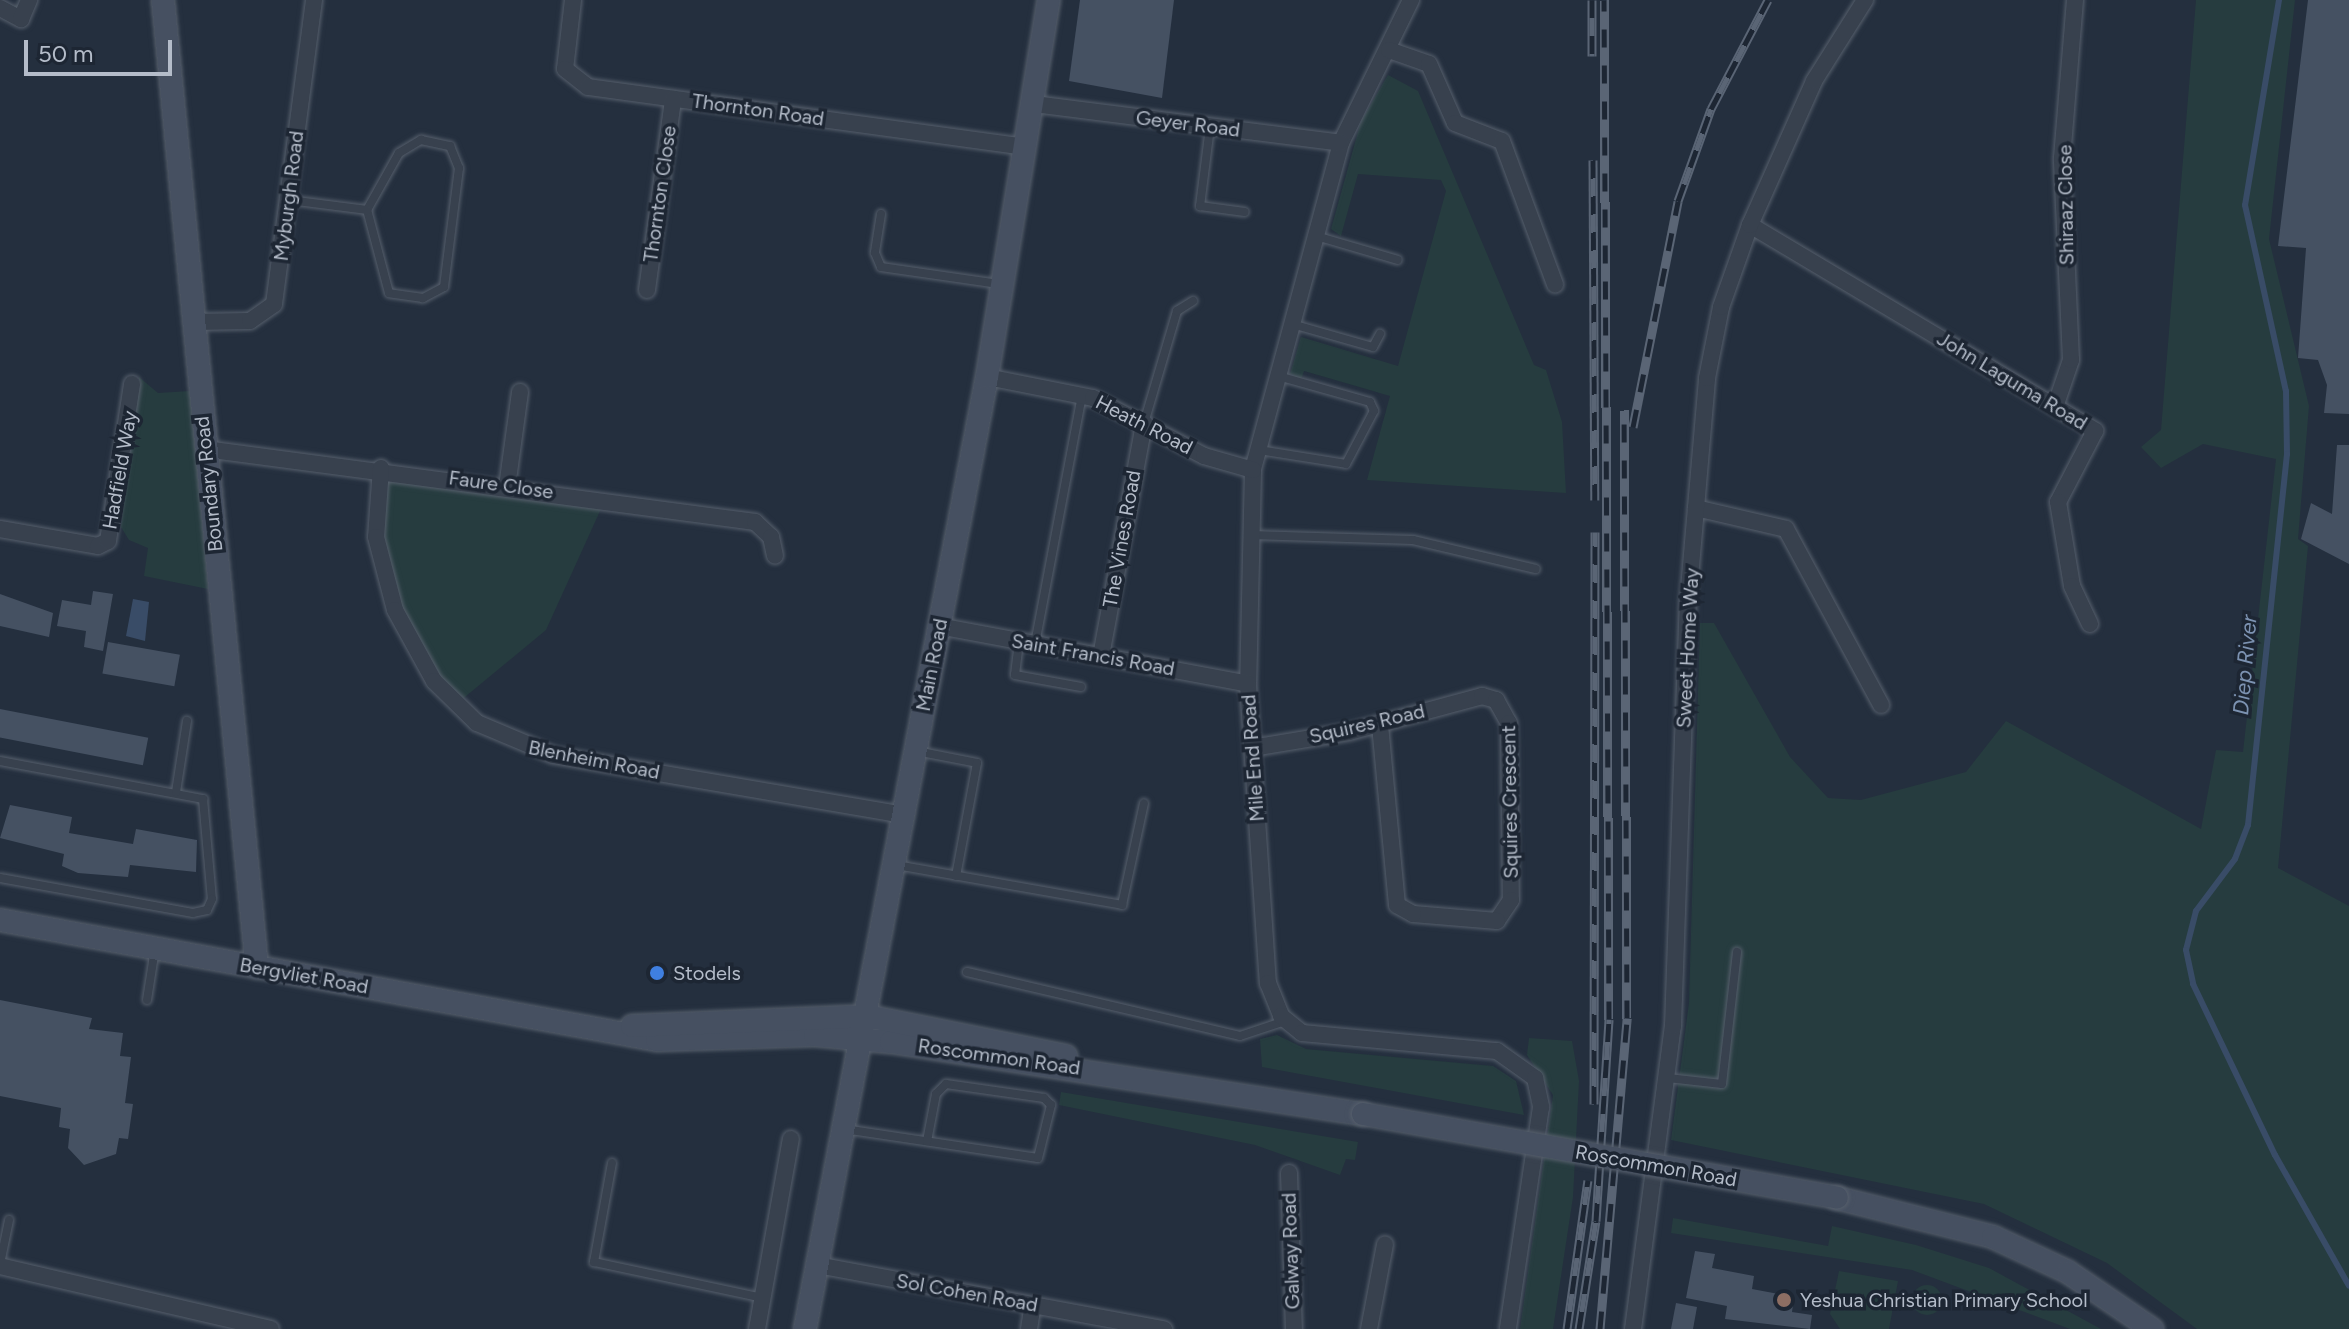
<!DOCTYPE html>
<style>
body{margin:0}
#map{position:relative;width:2349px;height:1329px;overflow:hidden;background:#242f3e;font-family:Figtree,sans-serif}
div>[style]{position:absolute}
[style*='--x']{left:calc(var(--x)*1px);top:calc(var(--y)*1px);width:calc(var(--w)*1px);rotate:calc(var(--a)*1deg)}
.green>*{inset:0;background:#263c3f}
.round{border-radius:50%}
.water>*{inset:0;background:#394c67}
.stream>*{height:6px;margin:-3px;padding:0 3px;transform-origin:3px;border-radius:3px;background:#394c67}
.building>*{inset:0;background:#455162;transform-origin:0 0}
.roads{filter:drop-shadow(0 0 2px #565f6c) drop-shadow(0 0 2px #565f6c)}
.lane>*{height:8px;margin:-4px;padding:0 4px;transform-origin:4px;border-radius:4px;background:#38414e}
.street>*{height:16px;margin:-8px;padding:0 8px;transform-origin:8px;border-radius:8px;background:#38414e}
.secondary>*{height:22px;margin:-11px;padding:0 11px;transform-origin:11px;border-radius:11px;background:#465061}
.rail>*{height:9px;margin-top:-4.5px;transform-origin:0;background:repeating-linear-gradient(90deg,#1d2633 0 18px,#5a6575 0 36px);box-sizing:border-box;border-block:2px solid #5a6575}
.bridges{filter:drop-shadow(0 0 2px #565f6c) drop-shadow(0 0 2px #565f6c)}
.secondary-bridge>*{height:22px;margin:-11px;padding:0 11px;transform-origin:11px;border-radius:11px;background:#465061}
.dots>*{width:22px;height:22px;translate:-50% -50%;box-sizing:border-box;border:4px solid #1d2633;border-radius:50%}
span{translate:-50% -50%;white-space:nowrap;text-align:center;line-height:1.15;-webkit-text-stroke:7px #1d2633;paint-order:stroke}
.street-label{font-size:20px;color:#b4bcc9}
.poi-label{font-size:20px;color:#b4bcc9}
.left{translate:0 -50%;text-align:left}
.water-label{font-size:22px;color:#7c92b1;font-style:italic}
.scale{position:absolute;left:24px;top:40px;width:148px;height:36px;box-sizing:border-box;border:4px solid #b4bcc9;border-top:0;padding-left:10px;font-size:24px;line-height:28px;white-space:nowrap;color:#b4bcc9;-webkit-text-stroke:6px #1d2633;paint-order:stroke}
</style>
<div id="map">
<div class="green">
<div style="clip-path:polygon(2196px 0,2295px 0,2269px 239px,2309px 406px,2298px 539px,2308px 546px,2278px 868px,2349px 906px,2349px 1329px,2197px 1329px,2107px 1263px,1984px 1204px,1671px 1140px,1689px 1003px,1700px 623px,1714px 623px,1790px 757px,1828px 798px,1861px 800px,1966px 772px,2006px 721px,2201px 829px,2216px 750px,2243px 752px,2276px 459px,2203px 444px,2161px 468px,2141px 447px,2161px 430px)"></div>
<div style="clip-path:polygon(1388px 75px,1418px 91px,1534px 365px,1546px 370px,1562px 422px,1566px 493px,1367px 480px,1390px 396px,1304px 371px,1301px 380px,1290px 374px,1301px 337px,1398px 366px,1446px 191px,1441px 180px,1358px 174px,1341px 236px,1331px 229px,1361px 121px)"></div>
<div style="clip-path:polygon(139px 377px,158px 393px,190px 391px,208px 589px,144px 576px,148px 548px,129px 540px,121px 527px)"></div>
<div style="clip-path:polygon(381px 468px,605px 500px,546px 630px,454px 706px,386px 583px)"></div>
<div style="clip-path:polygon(1277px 1035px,1306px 1049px,1493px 1066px,1516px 1081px,1524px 1115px,1262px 1067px,1260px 1039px)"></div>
<div style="clip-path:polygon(1529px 1038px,1572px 1041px,1579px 1081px,1573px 1197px,1553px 1329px,1520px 1329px,1553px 1095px,1527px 1055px)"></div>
<div style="clip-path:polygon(1061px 1092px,1358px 1142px,1355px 1160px,1346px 1159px,1340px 1175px,1255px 1145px,1059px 1105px)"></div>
<div style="clip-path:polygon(1673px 1218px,1828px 1246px,1832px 1226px,1916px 1245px,1989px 1268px,2101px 1329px,2070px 1329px,1912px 1270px,1671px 1233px)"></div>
<div style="clip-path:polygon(1839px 1271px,1898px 1281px,1889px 1329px,1840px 1329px,1830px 1314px)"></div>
<div class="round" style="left:1912px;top:1285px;width:30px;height:30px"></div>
</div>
<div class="water">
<div style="clip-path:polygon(133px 599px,149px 602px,145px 641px,126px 636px)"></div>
</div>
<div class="stream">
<div style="--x:2279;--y:0;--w:208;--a:99.4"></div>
<div style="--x:2245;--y:205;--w:190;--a:77.6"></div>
<div style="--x:2286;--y:391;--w:63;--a:89.1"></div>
<div style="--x:2287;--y:454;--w:373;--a:96"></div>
<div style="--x:2248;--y:825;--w:36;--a:111"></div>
<div style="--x:2235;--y:859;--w:65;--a:126.9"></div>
<div style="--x:2196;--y:911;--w:40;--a:104.4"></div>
<div style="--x:2186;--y:950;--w:35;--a:78"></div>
<div style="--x:2193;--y:984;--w:190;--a:64.4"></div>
<div style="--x:2275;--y:1155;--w:150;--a:60.5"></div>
</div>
<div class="building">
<div style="clip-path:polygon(1080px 0,1174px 0,1162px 98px,1069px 81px)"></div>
<div style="clip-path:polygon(2308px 0,2349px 0,2349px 414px,2324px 413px,2327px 385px,2318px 360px,2298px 358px,2306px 248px,2278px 246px)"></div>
<div style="clip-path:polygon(2337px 445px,2349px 445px,2349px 564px,2301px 539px,2311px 503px,2332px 514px)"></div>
<div style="clip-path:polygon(93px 591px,113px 594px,103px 651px,84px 647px,86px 631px,57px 626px,62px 600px,91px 605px)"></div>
<div style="clip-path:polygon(0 594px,53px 613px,49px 637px,0 626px)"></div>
<div style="left:108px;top:642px;width:73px;height:32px;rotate:10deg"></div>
<div style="left:0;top:709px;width:151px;height:28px;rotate:11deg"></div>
<div style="clip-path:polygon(10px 805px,72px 817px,69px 833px,133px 844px,136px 829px,197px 840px,196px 872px,130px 865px,128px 877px,78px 873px,62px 866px,64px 854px,0 838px)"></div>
<div style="clip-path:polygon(0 1000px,92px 1018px,89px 1029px,123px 1033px,120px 1056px,131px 1057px,125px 1103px,133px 1104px,128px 1139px,119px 1138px,116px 1154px,84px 1165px,68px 1148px,70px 1129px,59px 1127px,61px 1108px,0 1096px)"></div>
<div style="clip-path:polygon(1695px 1251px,1715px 1254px,1712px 1268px,1754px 1276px,1752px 1289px,1794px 1297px,1792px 1312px,1812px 1315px,1810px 1329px,1725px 1319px,1727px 1306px,1686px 1298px)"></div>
<div style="clip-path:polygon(1676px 1303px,1697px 1307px,1693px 1329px,1671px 1329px)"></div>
</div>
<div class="roads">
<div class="lane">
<div style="--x:1210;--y:127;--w:80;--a:97.2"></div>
<div style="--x:1200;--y:206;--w:45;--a:7.6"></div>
<div style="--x:421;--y:140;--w:30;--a:12"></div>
<div style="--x:450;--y:146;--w:24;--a:68"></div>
<div style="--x:459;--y:168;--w:120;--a:97.2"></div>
<div style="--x:444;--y:287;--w:24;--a:152"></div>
<div style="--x:423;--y:298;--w:34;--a:-172"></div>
<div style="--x:389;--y:293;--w:86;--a:-104.8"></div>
<div style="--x:367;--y:210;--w:65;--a:-60.7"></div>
<div style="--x:399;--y:153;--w:26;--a:-31"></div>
<div style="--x:289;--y:200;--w:79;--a:7.3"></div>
<div style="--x:881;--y:214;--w:39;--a:99"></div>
<div style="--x:875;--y:253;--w:15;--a:67"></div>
<div style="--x:881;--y:267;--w:119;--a:8.2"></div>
<div style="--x:1316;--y:236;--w:85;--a:16.3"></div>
<div style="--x:1292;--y:324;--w:84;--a:15.9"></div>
<div style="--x:1373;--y:347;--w:15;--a:-62"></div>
<div style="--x:1144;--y:423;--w:117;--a:-73.6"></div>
<div style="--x:1177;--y:311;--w:19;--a:-32"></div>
<div style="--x:1259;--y:450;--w:88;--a:9.1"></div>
<div style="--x:1346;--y:464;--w:60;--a:-62.2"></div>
<div style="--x:1374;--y:411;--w:10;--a:-114"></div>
<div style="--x:1370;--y:402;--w:96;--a:-164.2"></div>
<div style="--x:1251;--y:535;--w:162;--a:1.8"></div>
<div style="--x:1413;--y:540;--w:126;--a:13.3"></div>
<div style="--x:1019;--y:642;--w:33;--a:97"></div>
<div style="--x:1015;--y:675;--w:67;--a:10.3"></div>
<div style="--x:1035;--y:644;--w:252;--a:-79.3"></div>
<div style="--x:916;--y:751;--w:62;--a:11.1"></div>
<div style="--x:977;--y:763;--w:115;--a:100.5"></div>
<div style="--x:0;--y:761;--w:207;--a:10.6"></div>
<div style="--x:203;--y:799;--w:100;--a:84.9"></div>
<div style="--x:212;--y:899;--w:12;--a:114"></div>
<div style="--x:207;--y:910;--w:14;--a:168"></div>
<div style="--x:193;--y:913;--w:196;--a:-169.7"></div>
<div style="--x:176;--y:792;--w:72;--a:-81.2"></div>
<div style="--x:896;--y:865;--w:230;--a:10"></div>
<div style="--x:1122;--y:905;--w:104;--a:-77.8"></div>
<div style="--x:967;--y:972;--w:280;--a:13.2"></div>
<div style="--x:1240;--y:1036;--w:47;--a:-18.4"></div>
<div style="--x:147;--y:1000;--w:52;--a:-81.1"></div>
<div style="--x:1668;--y:1078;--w:54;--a:6.3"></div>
<div style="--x:1722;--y:1084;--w:133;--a:-83.5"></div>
<div style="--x:844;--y:1129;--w:196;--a:8.5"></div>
<div style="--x:1038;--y:1158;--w:55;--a:-76.2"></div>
<div style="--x:1051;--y:1105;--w:10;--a:-135"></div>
<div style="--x:1044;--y:1098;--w:99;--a:-171.9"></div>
<div style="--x:946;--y:1084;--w:14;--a:135"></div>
<div style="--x:936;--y:1094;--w:48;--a:100.8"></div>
<div style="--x:612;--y:1163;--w:101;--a:100.3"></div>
<div style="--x:594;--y:1262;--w:173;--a:12"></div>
<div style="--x:0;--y:1264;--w:45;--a:-78.4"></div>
</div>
<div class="street">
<div style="--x:573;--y:0;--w:69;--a:96.6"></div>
<div style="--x:565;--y:69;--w:29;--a:38"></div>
<div style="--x:588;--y:87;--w:443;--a:7.8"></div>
<div style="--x:1411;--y:0;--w:159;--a:116.1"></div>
<div style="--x:1341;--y:143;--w:339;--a:105.1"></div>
<div style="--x:1253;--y:470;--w:214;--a:91.3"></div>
<div style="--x:1248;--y:684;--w:300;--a:86.2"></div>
<div style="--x:1268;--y:983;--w:35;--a:68"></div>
<div style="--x:1281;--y:1016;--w:27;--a:39"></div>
<div style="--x:1302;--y:1033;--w:196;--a:5.3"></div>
<div style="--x:1497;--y:1051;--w:47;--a:35.4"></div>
<div style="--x:1535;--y:1078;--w:30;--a:78"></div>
<div style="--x:1541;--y:1107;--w:224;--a:98.5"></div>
<div style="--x:0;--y:8;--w:24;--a:28"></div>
<div style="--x:21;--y:19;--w:21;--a:-67"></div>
<div style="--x:1389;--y:50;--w:42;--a:19.3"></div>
<div style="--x:1429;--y:64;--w:64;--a:66.2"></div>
<div style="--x:1455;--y:123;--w:50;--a:21"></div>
<div style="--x:1502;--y:141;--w:153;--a:69.7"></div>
<div style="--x:1034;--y:104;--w:309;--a:7.2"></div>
<div style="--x:1750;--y:225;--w:402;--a:30.8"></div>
<div style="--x:2095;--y:431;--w:80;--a:117.5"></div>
<div style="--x:2058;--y:502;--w:85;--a:80.5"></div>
<div style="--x:2072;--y:586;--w:42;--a:64.7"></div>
<div style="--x:647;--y:290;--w:193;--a:-82.2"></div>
<div style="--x:193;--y:322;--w:57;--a:-1"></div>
<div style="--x:250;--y:321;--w:29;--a:-35"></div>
<div style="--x:274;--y:304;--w:307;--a:-82.5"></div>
<div style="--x:987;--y:377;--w:108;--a:11.2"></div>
<div style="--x:1093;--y:398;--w:125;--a:27.6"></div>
<div style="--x:1204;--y:456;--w:51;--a:15.9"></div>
<div style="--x:2055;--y:407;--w:50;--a:-71.2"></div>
<div style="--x:2071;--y:360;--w:202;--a:-92.6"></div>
<div style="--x:2062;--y:158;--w:159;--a:-85.3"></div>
<div style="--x:205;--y:449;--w:555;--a:7.56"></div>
<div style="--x:755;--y:522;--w:22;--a:43"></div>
<div style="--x:771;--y:537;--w:19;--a:78"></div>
<div style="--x:381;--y:468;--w:69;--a:94.1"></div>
<div style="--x:376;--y:537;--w:75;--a:75.4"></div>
<div style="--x:395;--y:610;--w:81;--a:61.2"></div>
<div style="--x:434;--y:681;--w:60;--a:44.3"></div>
<div style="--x:477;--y:723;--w:82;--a:22.8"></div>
<div style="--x:553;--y:755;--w:357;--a:9.7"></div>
<div style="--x:507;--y:487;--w:96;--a:-82.2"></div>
<div style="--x:1696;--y:508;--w:92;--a:13.1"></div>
<div style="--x:1786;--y:529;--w:200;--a:61.6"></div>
<div style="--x:0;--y:529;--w:99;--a:9.8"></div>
<div style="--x:98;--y:546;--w:11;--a:-27"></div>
<div style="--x:108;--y:541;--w:159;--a:-81.3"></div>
<div style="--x:939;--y:626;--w:314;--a:10.6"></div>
<div style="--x:1101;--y:656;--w:237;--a:-79.5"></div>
<div style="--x:1252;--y:748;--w:98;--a:-9.4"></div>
<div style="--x:1349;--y:732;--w:138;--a:-15.1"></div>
<div style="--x:1482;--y:696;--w:15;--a:16"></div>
<div style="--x:1496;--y:700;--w:26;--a:61"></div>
<div style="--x:1509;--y:723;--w:177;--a:89.4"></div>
<div style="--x:1511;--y:900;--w:25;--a:124"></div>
<div style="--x:1497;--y:921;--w:84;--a:-175.2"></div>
<div style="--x:1413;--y:914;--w:18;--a:-151"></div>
<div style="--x:1397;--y:905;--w:182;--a:-95.4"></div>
<div style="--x:1289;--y:1173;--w:156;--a:88.2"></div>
<div style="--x:817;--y:1265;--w:353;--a:10.5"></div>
<div style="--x:0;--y:1266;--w:278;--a:13.1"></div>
<div style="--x:757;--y:1329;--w:193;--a:-79.9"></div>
<div style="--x:1029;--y:1329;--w:24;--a:-81"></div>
<div style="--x:1369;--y:1329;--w:86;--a:-79.3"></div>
<div style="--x:1633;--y:1329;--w:306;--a:-82.5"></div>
<div style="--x:1673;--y:1026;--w:425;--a:-88"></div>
<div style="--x:1688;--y:601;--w:224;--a:-85.1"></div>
<div style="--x:1707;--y:378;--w:72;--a:-78.8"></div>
<div style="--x:1721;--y:307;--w:87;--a:-70.5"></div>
<div style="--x:1750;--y:225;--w:158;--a:-66"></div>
<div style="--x:1814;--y:81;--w:96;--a:-57.8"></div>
</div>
<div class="secondary">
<div style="--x:163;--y:0;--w:972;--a:84.45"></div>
<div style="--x:0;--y:920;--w:668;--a:10.35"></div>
<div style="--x:657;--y:1040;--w:158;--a:-1.8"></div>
<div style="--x:815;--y:1035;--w:76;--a:5.3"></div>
<div style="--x:891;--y:1042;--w:477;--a:8.7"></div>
<div style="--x:632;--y:1026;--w:234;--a:-2.4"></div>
<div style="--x:866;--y:1016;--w:204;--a:11.3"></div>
<div style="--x:1837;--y:1198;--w:161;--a:14"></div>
<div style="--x:1993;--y:1237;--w:83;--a:25"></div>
<div style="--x:2068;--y:1272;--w:102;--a:34.2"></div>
<div style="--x:805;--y:1329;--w:969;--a:-79.18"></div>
<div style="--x:987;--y:377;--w:382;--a:-80.7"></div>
</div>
</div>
<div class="rail">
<div style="--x:1592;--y:0;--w:56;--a:90"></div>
<div style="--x:1593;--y:160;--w:340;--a:89.7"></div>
<div style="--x:1633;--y:427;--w:230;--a:-78.7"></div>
<div style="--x:1678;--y:201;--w:98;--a:-70.3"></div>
<div style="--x:1711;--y:109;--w:123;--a:-62.4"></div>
<div style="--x:1594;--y:1104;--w:572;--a:-89.9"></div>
<div style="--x:1567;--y:1329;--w:150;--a:-82"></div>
<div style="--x:1579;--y:1329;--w:109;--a:-81.1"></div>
<div style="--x:1596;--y:1221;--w:202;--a:-86.3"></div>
<div style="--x:1609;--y:1019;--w:1019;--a:-90.28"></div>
<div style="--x:1600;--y:1329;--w:312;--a:-85"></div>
<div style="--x:1627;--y:1018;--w:608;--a:-90.28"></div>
</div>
<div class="bridges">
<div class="secondary-bridge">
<div style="--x:1363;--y:1114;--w:481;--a:10"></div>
</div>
</div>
<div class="dots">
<div style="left:657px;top:973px;background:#3f7fe0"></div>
<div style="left:1784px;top:1300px;background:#8d6e63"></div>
</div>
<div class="street-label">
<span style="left:758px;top:110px;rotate:8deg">Thornton Road</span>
<span style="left:1188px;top:124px;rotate:7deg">Geyer Road</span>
<span style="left:660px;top:194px;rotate:-82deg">Thornton Close</span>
<span style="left:289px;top:196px;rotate:-83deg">Myburgh Road</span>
<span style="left:2066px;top:205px;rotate:-91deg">Shiraaz Close</span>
<span style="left:2012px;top:381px;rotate:31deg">John Laguma Road</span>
<span style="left:1144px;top:425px;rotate:27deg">Heath Road</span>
<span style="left:120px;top:470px;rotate:-80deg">Hadfield Way</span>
<span style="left:209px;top:484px;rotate:-96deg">Boundary Road</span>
<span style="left:501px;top:485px;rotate:8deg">Faure Close</span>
<span style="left:1122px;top:539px;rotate:-80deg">The Vines Road</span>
<span style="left:1688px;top:648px;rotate:-87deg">Sweet Home Way</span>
<span style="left:1093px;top:655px;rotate:10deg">Saint Francis Road</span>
<span style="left:932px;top:665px;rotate:-79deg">Main Road</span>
<span style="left:1367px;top:724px;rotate:-13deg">Squires Road</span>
<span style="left:1253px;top:758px;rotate:-94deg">Mile End Road</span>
<span style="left:594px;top:760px;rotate:11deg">Blenheim Road</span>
<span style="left:1510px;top:802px;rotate:-91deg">Squires Crescent</span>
<span style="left:304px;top:976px;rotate:10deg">Bergvliet Road</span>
<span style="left:999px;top:1057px;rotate:8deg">Roscommon Road</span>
<span style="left:1656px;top:1166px;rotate:10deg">Roscommon Road</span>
<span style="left:1291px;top:1251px;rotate:-92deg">Galway Road</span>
<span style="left:967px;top:1293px;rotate:10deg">Sol Cohen Road</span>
</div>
<div class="poi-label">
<span class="left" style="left:673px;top:973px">Stodels</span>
<span class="left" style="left:1800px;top:1300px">Yeshua Christian Primary School</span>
</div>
<div class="water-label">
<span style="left:2245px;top:665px;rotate:-85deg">Diep River</span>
</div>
<div class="scale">50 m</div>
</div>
